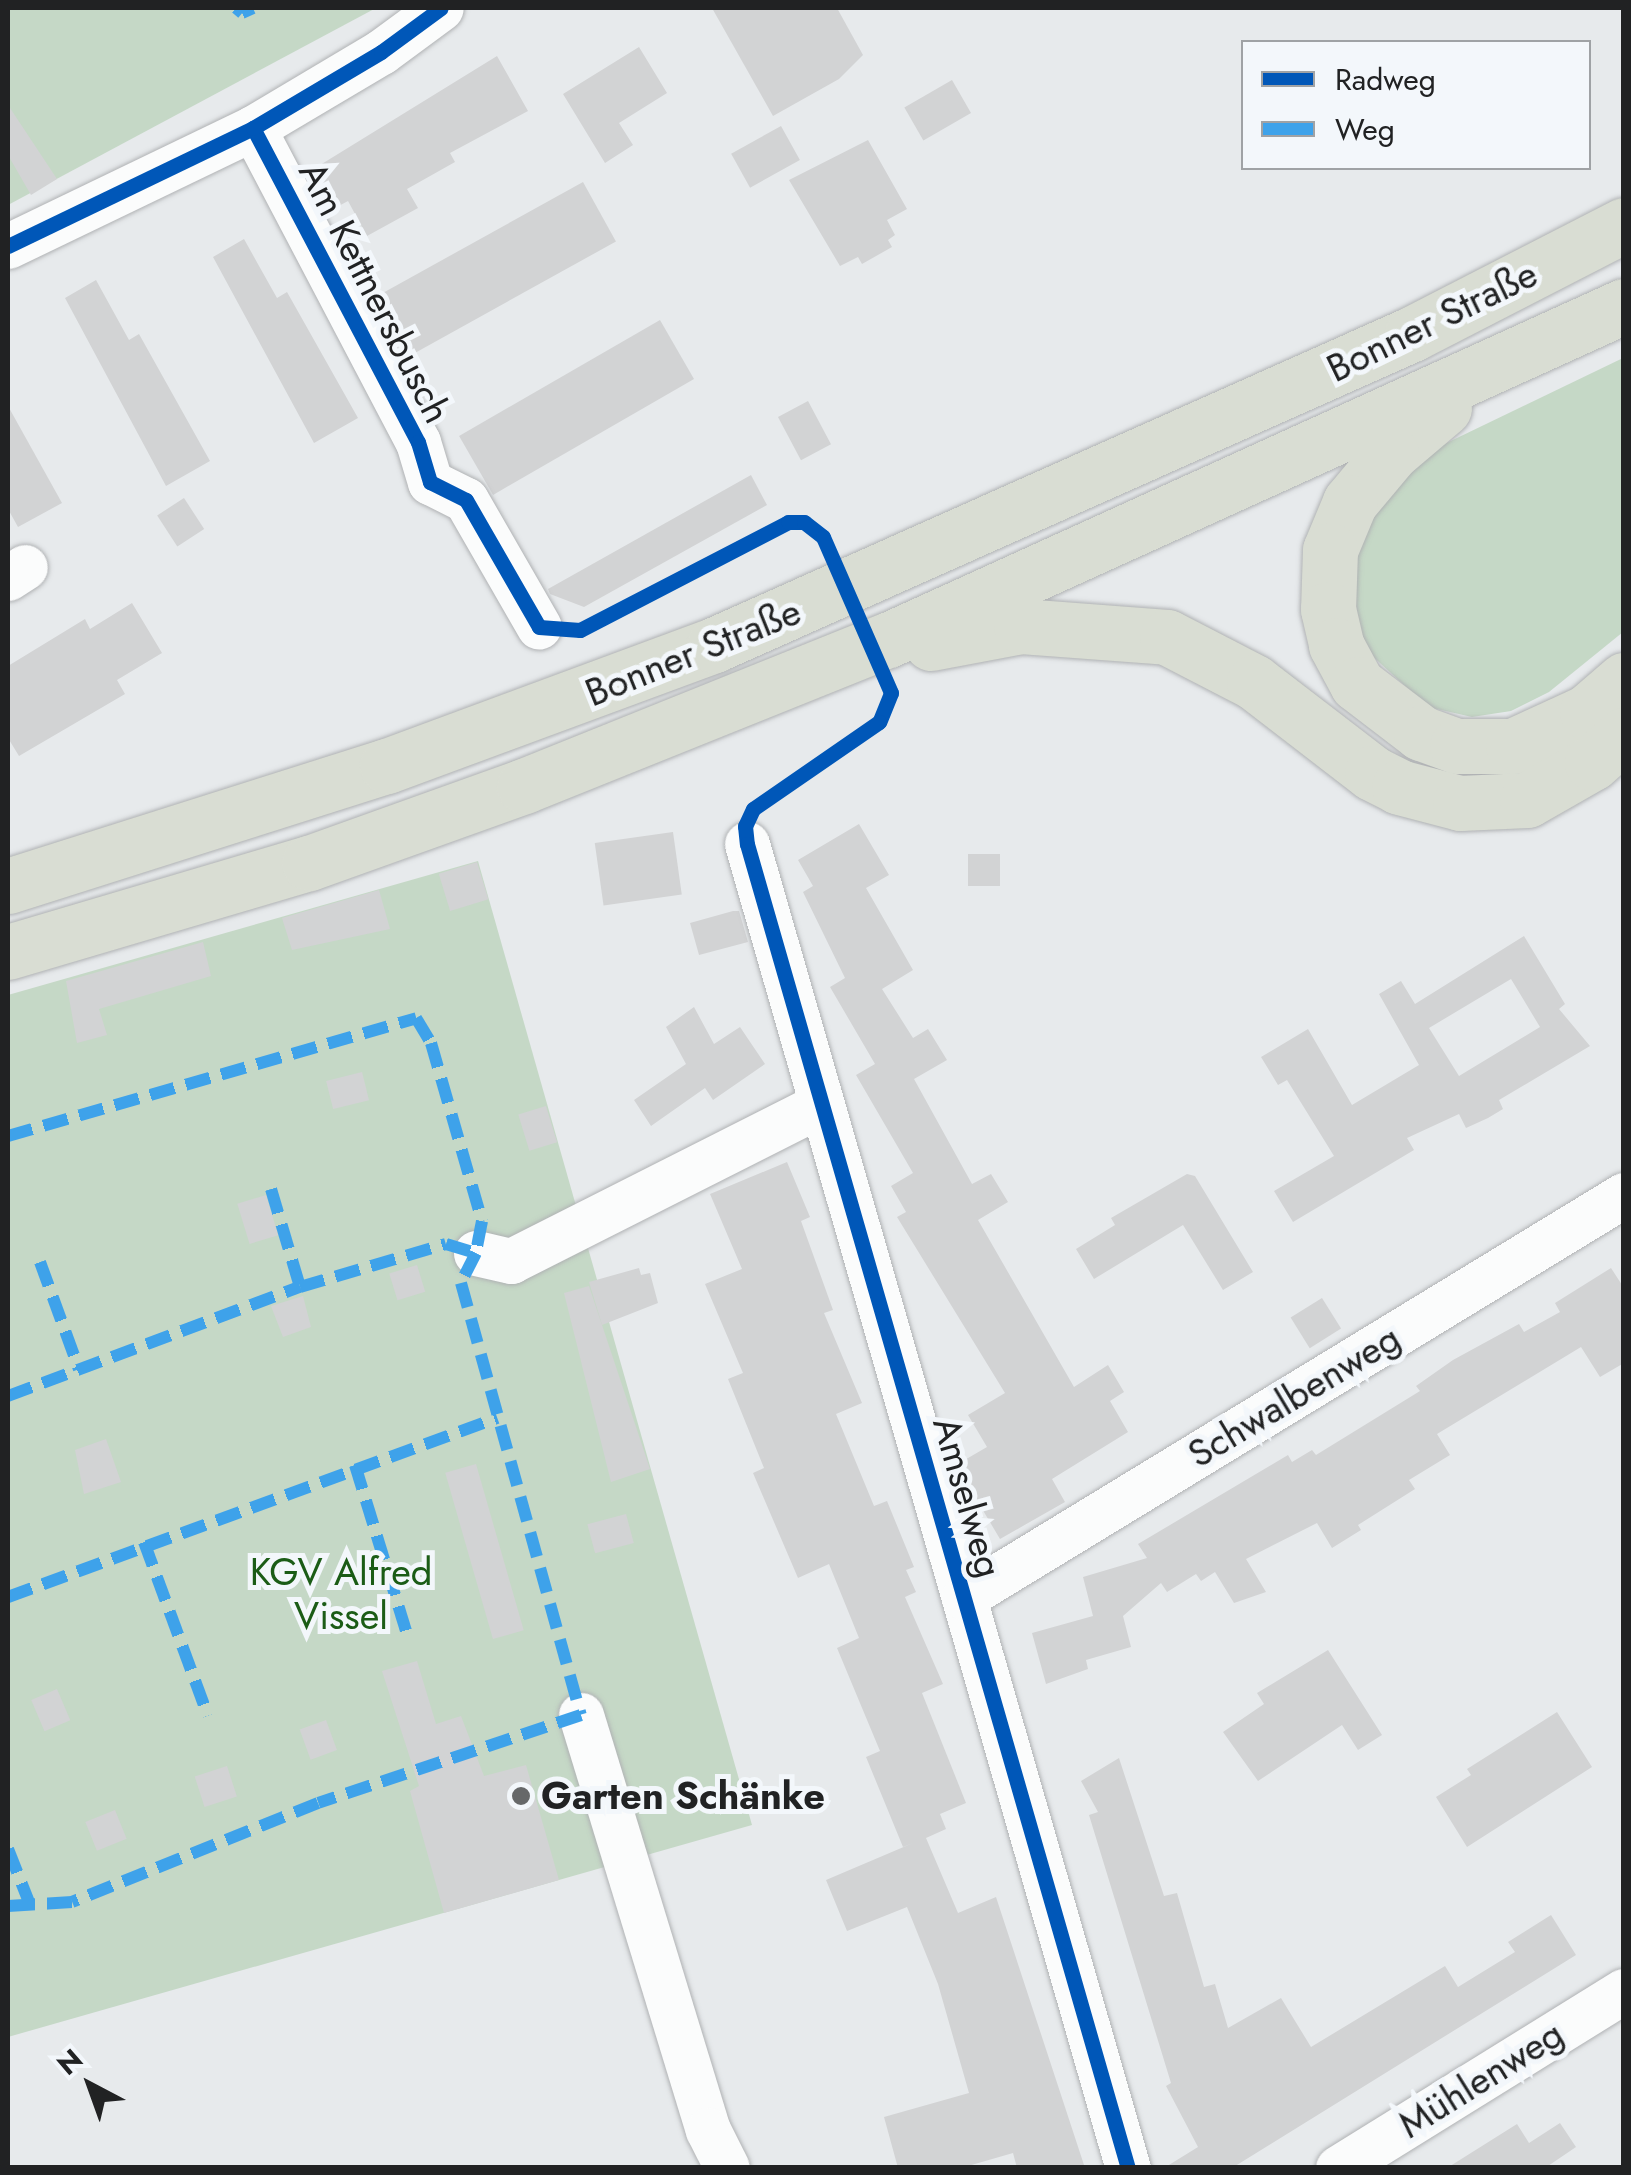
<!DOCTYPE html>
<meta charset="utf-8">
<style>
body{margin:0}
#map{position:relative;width:1631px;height:2175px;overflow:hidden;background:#e7eaec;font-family:Jost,sans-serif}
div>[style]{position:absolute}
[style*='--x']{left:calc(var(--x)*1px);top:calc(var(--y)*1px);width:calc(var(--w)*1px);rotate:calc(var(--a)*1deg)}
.green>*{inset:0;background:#c5d8c6}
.building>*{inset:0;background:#d2d3d4;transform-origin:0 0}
.roads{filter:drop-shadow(0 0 2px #b0b2b4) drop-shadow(0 0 2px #b0b2b4)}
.minor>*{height:45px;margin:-22.5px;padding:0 22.5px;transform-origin:22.5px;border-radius:22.5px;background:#fbfcfc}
.highway>*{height:55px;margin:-27.5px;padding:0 27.5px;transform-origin:27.5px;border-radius:27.5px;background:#d9ddd3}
.quiet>*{height:12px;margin-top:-6px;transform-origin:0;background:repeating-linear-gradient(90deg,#3ea2ea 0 25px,transparent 0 37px)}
.cycleway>*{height:15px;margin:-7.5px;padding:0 7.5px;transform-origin:7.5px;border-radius:7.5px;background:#0057b8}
.dots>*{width:28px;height:28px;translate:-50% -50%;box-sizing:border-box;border:5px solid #f3f7fb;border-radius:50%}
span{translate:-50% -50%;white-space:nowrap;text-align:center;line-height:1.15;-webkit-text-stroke:10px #f3f7fb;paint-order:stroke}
.street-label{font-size:38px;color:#212223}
.park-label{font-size:38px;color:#1b5c16}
.poi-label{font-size:38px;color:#212223;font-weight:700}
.left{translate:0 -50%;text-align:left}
.frame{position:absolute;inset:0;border:10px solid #212223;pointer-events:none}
.legend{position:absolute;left:1241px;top:40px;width:350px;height:130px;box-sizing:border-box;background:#f3f7fb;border:2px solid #9fa2a5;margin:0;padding:12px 18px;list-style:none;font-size:30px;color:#212223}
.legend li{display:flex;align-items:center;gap:20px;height:50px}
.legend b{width:50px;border:2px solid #9fa2a5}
.north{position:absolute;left:40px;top:2035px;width:100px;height:100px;-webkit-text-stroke:8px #f3f7fb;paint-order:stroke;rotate:319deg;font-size:28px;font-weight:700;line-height:40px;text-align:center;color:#212223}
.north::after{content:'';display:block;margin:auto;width:35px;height:45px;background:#212223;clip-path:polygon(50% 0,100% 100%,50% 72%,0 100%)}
</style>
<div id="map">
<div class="green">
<div style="clip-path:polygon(8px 8px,376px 8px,8px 205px)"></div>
<div style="clip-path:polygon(1623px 358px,1623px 632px,1549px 692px,1511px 711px,1472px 717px,1428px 707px,1368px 652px,1351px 610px,1354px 536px,1403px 464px)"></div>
<div style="clip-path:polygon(478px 861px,752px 1825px,8px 2037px,8px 995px)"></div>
</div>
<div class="building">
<div style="clip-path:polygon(712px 8px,837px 8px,863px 55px,839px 79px,773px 116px)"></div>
<div style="clip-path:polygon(639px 47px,667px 93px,619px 123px,633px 145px,605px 163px,563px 94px)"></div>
<div style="clip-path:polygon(497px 56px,528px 111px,450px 153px,455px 162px,407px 189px,418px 208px,367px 236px,348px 201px,333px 209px,312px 170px)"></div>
<div style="left:952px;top:80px;width:38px;height:55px;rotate:60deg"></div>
<div style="clip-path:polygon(8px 105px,57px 179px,31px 195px,8px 155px)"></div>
<div style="left:781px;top:126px;width:39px;height:57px;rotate:61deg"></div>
<div style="clip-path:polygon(868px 140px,907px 209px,887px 220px,895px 235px,888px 240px,892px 247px,862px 264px,858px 257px,840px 266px,789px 180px)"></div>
<div style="left:583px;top:182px;width:68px;height:233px;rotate:61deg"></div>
<div style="clip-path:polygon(244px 239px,277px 298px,287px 292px,358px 418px,314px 443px,213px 257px)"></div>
<div style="clip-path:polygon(96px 280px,129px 340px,139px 334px,210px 461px,166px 486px,65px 298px)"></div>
<div style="left:660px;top:320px;width:68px;height:232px;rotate:60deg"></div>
<div style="left:808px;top:401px;width:49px;height:34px;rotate:62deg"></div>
<div style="clip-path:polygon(8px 406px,62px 503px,18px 527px,8px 509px)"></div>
<div style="clip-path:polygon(751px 475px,767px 505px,584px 607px,550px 594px,548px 589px)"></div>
<div style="left:184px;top:498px;width:37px;height:32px;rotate:57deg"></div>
<div style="clip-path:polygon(132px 603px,162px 653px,117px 680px,125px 694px,19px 756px,8px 738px,8px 666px,85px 619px,90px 629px)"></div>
<div style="clip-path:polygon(859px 824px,889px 875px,866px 888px,913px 970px,882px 989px,913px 1038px,928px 1029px,947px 1060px,914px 1079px,972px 1184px,991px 1174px,1008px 1202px,978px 1220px,1074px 1387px,1108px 1365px,1124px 1392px,1110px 1401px,1128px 1432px,1052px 1479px,1065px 1502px,1000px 1539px,956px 1465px,987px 1447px,968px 1415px,1005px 1393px,897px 1217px,906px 1212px,891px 1186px,913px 1173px,856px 1075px,875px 1064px,830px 987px,845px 978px,803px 892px,813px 886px,798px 860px)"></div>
<div style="left:673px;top:832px;width:63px;height:79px;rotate:82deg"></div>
<div style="left:968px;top:854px;width:32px;height:32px"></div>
<div style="left:477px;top:862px;width:39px;height:40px;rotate:73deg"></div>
<div style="clip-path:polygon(379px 890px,390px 929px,292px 950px,282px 918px)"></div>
<div style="clip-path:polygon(733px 911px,739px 911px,748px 942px,699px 955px,690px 923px)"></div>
<div style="clip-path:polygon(evenodd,1524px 936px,1565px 1004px,1559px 1009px,1590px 1046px,1499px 1100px,1503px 1109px,1488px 1118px,1466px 1128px,1459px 1114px,1407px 1138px,1414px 1150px,1293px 1222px,1274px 1191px,1334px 1156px,1287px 1080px,1278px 1085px,1261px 1057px,1308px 1029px,1352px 1105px,1419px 1065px,1379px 994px,1401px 981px,1415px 1004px,1524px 936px,1511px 979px,1540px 1027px,1459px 1076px,1429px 1028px,1511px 979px)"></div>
<div style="clip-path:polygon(203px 942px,211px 976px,99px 1009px,107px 1035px,77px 1043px,66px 981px)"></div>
<div style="clip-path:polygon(694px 1007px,714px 1044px,740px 1027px,765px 1064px,713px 1100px,705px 1088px,651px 1126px,634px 1100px,686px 1064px,666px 1027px)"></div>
<div style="left:362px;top:1072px;width:29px;height:37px;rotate:76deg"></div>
<div style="left:546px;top:1106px;width:38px;height:29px;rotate:73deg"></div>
<div style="clip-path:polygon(787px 1162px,810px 1217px,801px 1221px,833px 1310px,824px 1313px,862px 1403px,836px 1414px,874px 1506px,887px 1501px,914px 1567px,906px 1570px,916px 1592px,905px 1597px,943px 1684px,922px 1693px,966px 1803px,940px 1814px,946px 1829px,926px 1838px,958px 1913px,996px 1897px,1085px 2168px,1017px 2168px,1013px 2153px,961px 2168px,898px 2168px,884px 2117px,969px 2093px,938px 1984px,907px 1907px,847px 1931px,826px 1880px,913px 1843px,903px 1847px,866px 1757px,880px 1751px,837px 1648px,859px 1638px,829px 1564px,798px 1578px,753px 1473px,764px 1468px,728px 1379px,743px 1373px,705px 1284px,742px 1269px,710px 1194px)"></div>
<div style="clip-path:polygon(1187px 1174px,1195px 1176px,1253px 1272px,1223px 1290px,1183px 1225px,1094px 1279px,1076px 1249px,1115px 1225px,1111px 1218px)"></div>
<div style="left:266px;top:1195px;width:42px;height:30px;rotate:73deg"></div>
<div style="left:417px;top:1265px;width:28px;height:29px;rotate:73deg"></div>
<div style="clip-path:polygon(639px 1268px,641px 1275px,650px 1273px,658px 1303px,602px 1325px,589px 1282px)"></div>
<div style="clip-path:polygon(1611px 1268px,1624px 1288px,1624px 1363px,1600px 1377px,1581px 1347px,1437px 1434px,1450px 1455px,1409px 1480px,1415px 1489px,1358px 1525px,1361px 1530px,1332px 1548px,1317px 1523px,1246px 1559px,1266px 1592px,1234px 1603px,1215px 1572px,1201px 1581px,1196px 1574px,1167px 1592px,1161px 1583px,1123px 1616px,1131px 1647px,1086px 1660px,1088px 1669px,1046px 1684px,1032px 1633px,1093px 1616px,1083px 1577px,1147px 1558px,1138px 1544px,1288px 1455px,1292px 1462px,1312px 1450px,1316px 1455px,1420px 1391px,1416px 1386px,1453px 1360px,1519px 1324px,1524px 1332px,1560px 1312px,1555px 1303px)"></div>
<div style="clip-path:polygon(589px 1286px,650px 1469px,611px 1482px,564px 1293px)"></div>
<div style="clip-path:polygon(303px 1296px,311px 1327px,283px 1337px,271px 1306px)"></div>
<div style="left:1322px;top:1298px;width:36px;height:37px;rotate:58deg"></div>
<div style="clip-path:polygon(106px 1439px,121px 1482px,84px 1494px,75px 1450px)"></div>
<div style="left:476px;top:1464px;width:173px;height:32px;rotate:74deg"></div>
<div style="left:626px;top:1514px;width:30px;height:40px;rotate:75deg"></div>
<div style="clip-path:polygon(1328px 1650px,1382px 1735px,1358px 1750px,1342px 1725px,1258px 1781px,1223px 1732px,1264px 1704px,1257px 1693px)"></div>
<div style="clip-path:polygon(417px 1661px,436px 1724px,461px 1716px,484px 1776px,526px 1765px,559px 1880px,444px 1913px,410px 1791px,419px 1786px,382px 1671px)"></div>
<div style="left:57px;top:1689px;width:34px;height:28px;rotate:67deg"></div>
<div style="clip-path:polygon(1557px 1712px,1592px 1767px,1467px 1847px,1436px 1797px,1471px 1775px,1467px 1769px)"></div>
<div style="left:326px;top:1720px;width:32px;height:28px;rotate:70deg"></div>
<div style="clip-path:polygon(1119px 1758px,1164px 1896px,1177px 1893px,1204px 1987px,1215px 1984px,1228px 2028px,1281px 1998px,1311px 2047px,1445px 1966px,1458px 1987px,1515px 1952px,1508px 1942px,1551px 1915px,1576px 1955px,1232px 2168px,1164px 2168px,1198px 2147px,1166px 2086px,1171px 2083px,1089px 1815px,1098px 1812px,1081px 1781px)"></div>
<div style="left:227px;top:1766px;width:32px;height:34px;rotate:72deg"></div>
<div style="left:115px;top:1810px;width:31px;height:32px;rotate:68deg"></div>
<div style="clip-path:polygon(1560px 2123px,1576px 2147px,1545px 2168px,1447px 2168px,1517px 2124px,1529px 2143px)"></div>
</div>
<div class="roads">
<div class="minor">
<div style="--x:253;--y:128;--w:355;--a:62.3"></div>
<div style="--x:418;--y:442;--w:42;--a:73.3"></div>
<div style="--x:430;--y:482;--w:40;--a:26.6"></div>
<div style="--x:466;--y:500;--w:146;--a:60.1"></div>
<div style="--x:8;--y:246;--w:272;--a:-25.7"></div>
<div style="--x:253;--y:128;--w:149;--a:-30.7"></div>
<div style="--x:381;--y:52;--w:74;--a:-36.3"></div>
<div style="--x:8;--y:578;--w:20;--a:-33"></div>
<div style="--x:747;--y:844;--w:1378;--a:73.95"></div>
<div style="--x:476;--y:1253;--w:36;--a:13"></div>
<div style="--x:511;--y:1261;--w:346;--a:-26.8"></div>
<div style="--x:964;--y:1597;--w:773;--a:-31.35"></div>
<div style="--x:581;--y:1715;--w:434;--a:73"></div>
<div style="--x:708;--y:2130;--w:42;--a:63.4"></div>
<div style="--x:1338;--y:2168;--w:336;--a:-31.8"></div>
</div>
<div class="highway">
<div style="--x:1444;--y:408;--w:70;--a:139.7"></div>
<div style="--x:1391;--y:453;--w:64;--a:129.9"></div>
<div style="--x:1350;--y:502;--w:52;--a:112.6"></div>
<div style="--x:1330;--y:550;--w:59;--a:91.9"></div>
<div style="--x:1328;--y:609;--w:37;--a:77"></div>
<div style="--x:1336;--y:645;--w:44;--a:61.7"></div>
<div style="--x:1357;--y:684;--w:81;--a:37.4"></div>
<div style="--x:1421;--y:733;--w:38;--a:20"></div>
<div style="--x:1457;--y:746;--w:56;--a:0"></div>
<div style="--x:1513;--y:746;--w:81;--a:-24.7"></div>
<div style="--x:1587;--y:712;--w:49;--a:-40.9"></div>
<div style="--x:931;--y:643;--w:92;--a:-10.7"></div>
<div style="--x:1021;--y:626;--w:146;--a:4.3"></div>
<div style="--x:1167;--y:637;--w:98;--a:27.3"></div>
<div style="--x:1254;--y:682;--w:149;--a:37.6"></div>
<div style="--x:1372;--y:773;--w:30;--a:27"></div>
<div style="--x:1399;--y:787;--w:63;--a:14.7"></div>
<div style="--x:1460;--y:803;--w:67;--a:-2.6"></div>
<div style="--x:1527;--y:800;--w:75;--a:-29.6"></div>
<div style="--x:1592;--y:763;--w:43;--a:-41.2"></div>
<div style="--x:8;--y:886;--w:398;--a:-17.6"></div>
<div style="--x:387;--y:766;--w:349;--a:-20.3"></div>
<div style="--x:714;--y:645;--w:764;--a:-24.02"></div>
<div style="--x:1412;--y:334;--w:238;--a:-27.2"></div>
<div style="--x:8;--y:952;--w:314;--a:-16.5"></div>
<div style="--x:309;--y:863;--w:228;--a:-19.7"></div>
<div style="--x:524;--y:786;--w:392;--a:-21.9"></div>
<div style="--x:888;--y:640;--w:808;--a:-24.41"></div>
</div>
</div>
<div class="quiet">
<div style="--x:236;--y:8;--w:8;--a:40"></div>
<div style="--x:242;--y:13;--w:12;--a:-24"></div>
<div style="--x:8;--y:1136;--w:425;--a:-16.1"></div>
<div style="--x:416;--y:1018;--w:29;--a:59"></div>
<div style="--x:431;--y:1043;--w:185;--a:74"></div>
<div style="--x:482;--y:1221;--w:33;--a:101"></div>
<div style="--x:476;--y:1253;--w:34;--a:117"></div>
<div style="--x:461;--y:1283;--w:448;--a:74.5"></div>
<div style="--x:581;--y:1715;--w:277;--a:161.5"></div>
<div style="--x:318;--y:1803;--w:265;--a:158.1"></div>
<div style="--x:72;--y:1902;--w:64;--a:176.4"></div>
<div style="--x:271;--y:1189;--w:102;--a:73.5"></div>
<div style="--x:40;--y:1262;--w:114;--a:70"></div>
<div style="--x:8;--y:1396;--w:312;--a:-20.5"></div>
<div style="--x:300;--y:1287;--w:152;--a:-16.4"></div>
<div style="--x:446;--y:1244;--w:31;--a:17"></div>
<div style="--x:355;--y:1465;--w:183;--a:72.9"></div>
<div style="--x:144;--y:1542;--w:185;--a:69.8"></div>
<div style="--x:8;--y:1597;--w:521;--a:-20.11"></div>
<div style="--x:8;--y:1849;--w:57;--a:68.4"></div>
</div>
<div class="cycleway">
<div style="--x:253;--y:128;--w:355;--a:62.3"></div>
<div style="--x:418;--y:442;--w:42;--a:73.3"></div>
<div style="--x:430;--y:482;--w:40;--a:26.6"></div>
<div style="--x:466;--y:500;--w:146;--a:60.1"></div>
<div style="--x:539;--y:627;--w:41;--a:4.2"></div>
<div style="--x:580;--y:630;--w:234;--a:-27.4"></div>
<div style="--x:788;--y:522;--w:16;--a:0"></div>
<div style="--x:804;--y:522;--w:24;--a:38"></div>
<div style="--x:823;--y:537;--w:170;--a:66.4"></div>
<div style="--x:891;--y:693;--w:31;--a:112"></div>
<div style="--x:879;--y:722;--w:153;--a:145.4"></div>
<div style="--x:753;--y:809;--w:19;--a:115"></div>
<div style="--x:745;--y:826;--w:18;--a:84"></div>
<div style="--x:747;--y:844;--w:1378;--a:73.95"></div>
<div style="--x:8;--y:246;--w:272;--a:-25.7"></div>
<div style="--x:253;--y:128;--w:149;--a:-30.7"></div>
<div style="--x:381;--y:52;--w:74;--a:-36.3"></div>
</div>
<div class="dots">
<div style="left:521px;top:1796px;background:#666869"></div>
</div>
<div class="street-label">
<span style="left:375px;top:292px;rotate:63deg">Am Kettnersbusch</span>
<span style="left:1432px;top:321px;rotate:-26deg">Bonner Straße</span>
<span style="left:693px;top:652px;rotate:-22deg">Bonner Straße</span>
<span style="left:1294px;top:1396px;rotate:-31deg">Schwalbenweg</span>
<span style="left:968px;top:1497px;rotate:74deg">Amselweg</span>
<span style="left:1481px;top:2079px;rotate:-32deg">Mühlenweg</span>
</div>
<div class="park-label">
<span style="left:341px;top:1594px">KGV Alfred<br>Vissel</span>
</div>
<div class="poi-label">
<span class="left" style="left:541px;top:1796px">Garten Schänke</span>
</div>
<div class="frame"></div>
<ul class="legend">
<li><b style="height:12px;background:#0057b8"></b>Radweg</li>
<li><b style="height:12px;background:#3ea2ea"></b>Weg</li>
</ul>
<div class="north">N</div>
</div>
